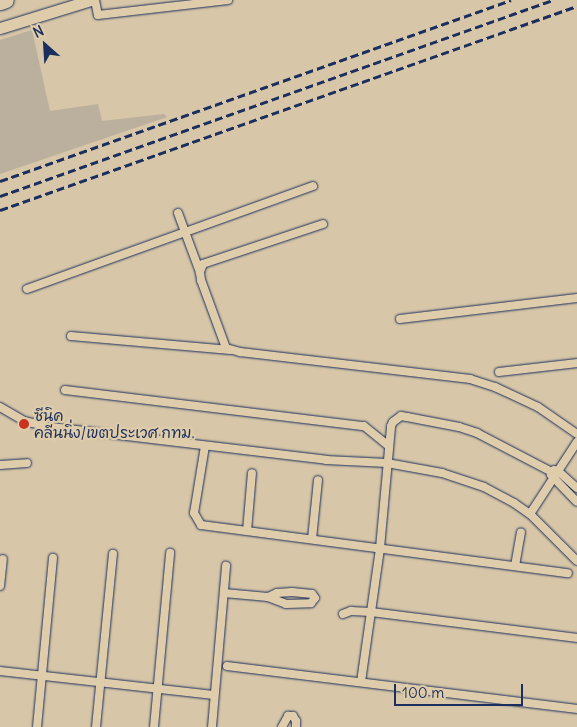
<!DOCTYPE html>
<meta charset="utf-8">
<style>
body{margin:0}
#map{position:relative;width:577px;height:727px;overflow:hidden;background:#d7c6a7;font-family:Delius,"Playpen Sans Thai",sans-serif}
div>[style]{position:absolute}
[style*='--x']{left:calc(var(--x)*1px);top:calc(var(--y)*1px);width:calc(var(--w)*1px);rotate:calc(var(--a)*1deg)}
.green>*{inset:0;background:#bbb09d}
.roads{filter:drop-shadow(0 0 1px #1b2f5e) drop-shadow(0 0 1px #1b2f5e)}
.minor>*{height:8px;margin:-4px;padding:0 4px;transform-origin:4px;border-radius:4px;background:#dfccaa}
.secondary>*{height:11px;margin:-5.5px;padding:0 5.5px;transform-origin:5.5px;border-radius:5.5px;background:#dfccaa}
.motorway>*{height:15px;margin:-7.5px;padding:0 7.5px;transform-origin:7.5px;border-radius:7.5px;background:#dfccaa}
.rail>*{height:2.5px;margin-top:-1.25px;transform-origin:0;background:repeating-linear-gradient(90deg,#1b2f5e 0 8px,transparent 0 12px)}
.dots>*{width:14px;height:14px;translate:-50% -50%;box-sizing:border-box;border:2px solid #dfccaa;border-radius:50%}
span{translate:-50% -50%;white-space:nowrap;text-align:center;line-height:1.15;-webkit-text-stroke:4.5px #dfccaa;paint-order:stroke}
.poi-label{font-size:15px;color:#1b2f5e}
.left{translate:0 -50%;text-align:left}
.north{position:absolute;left:20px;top:20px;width:50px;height:50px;-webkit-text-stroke:4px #dfccaa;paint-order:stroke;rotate:334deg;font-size:14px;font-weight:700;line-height:20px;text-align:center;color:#1b2f5e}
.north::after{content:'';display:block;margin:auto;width:18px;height:22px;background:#1b2f5e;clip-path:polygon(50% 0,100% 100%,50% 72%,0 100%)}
.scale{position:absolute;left:394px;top:684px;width:129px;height:22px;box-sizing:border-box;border:2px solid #1b2f5e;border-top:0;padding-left:6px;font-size:15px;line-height:18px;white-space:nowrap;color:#1b2f5e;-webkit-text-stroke:4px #dfccaa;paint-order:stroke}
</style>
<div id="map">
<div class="green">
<div style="clip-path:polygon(32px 30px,50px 111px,98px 104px,102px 121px,164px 114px,167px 117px,0 174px,0 40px)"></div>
</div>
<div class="roads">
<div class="minor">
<div style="--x:95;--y:0;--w:15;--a:79"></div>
<div style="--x:98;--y:15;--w:131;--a:-6.6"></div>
<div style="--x:178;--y:213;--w:63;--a:69.6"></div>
<div style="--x:323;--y:224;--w:126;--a:161.6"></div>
<div style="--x:203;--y:264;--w:9;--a:111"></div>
<div style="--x:200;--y:272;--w:8;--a:83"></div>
<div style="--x:201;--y:280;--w:72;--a:69.8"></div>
<div style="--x:226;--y:348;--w:15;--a:16"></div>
<div style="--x:240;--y:352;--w:232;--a:6.7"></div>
<div style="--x:470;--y:379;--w:26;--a:18"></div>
<div style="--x:495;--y:387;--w:47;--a:24.9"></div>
<div style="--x:538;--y:407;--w:47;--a:34.7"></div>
<div style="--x:27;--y:289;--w:304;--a:-19.8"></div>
<div style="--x:400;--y:319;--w:178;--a:-6.8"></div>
<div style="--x:71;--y:336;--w:160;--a:5"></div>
<div style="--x:499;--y:372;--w:79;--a:-6.6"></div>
<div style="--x:65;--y:390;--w:301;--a:6.9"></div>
<div style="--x:364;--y:426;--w:32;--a:39"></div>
<div style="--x:0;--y:407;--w:28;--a:30"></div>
<div style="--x:24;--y:421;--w:28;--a:13"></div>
<div style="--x:51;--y:427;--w:277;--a:6.8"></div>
<div style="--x:326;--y:460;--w:61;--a:2.8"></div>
<div style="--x:387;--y:463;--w:56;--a:10.3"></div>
<div style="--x:442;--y:473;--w:44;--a:18.4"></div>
<div style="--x:484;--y:487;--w:34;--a:28"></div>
<div style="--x:514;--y:503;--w:19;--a:35"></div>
<div style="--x:530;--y:514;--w:66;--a:45"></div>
<div style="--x:205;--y:446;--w:68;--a:99.3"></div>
<div style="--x:194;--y:513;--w:14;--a:60"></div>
<div style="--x:201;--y:525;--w:370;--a:7.5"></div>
<div style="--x:0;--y:465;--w:27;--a:-4"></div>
<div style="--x:554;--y:470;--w:4;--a:14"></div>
<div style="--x:558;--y:471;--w:25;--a:42"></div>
<div style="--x:551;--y:475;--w:37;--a:46"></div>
<div style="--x:530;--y:514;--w:86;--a:-56.9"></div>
<div style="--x:247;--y:531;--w:58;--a:-85.1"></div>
<div style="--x:312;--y:539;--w:59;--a:-84.2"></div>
<div style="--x:515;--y:566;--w:34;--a:-80"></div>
<div style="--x:0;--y:586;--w:27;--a:-84"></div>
<div style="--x:224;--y:593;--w:44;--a:5.2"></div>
<div style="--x:268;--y:597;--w:19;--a:21"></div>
<div style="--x:286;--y:604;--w:25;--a:-2"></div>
<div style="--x:311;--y:603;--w:6;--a:-51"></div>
<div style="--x:315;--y:598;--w:5;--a:-127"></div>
<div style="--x:312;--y:594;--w:20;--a:-174"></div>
<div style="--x:292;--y:592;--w:15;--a:176"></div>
<div style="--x:277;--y:593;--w:10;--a:156"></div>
<div style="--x:343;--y:614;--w:9;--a:-21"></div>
<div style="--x:351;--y:611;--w:20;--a:3"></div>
<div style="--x:371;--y:612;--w:208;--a:7.2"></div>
<div style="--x:227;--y:666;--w:353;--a:7"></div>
<div style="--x:0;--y:671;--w:215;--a:6.4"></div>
<div style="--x:361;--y:682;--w:135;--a:-81.9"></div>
<div style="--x:380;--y:548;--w:122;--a:-84.8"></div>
<div style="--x:391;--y:426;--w:4;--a:-63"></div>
<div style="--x:393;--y:422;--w:10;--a:-37"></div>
<div style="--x:401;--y:416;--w:6;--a:9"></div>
<div style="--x:407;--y:417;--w:53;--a:10.9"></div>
<div style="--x:459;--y:427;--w:19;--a:18"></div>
<div style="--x:477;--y:433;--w:80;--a:27.5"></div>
<div style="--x:37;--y:727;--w:170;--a:-84.6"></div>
<div style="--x:96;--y:727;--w:174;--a:-84.4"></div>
<div style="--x:154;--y:727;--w:175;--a:-84.7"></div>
<div style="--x:212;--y:727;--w:162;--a:-85"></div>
<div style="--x:282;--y:727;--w:13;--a:-61"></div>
<div style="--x:288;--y:716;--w:5;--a:0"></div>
<div style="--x:293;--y:716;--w:6;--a:59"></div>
<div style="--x:296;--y:721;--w:6;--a:90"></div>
</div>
<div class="secondary">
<div style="--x:0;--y:28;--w:95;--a:-17.1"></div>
</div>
<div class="motorway">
<div style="--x:0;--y:2;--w:6;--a:-18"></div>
</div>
</div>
<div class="rail">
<div style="--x:0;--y:181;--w:542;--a:-19.5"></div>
<div style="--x:0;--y:196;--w:587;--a:-19.52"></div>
<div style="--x:0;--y:210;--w:612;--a:-19.47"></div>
</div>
<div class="dots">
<div style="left:24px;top:424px;background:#c8321e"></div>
</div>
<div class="poi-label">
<span class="left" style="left:34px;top:424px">ซีนิค<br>คลีนนิ่ง/เขตประเวศ กทม.</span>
</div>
<div class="north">N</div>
<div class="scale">100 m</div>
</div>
